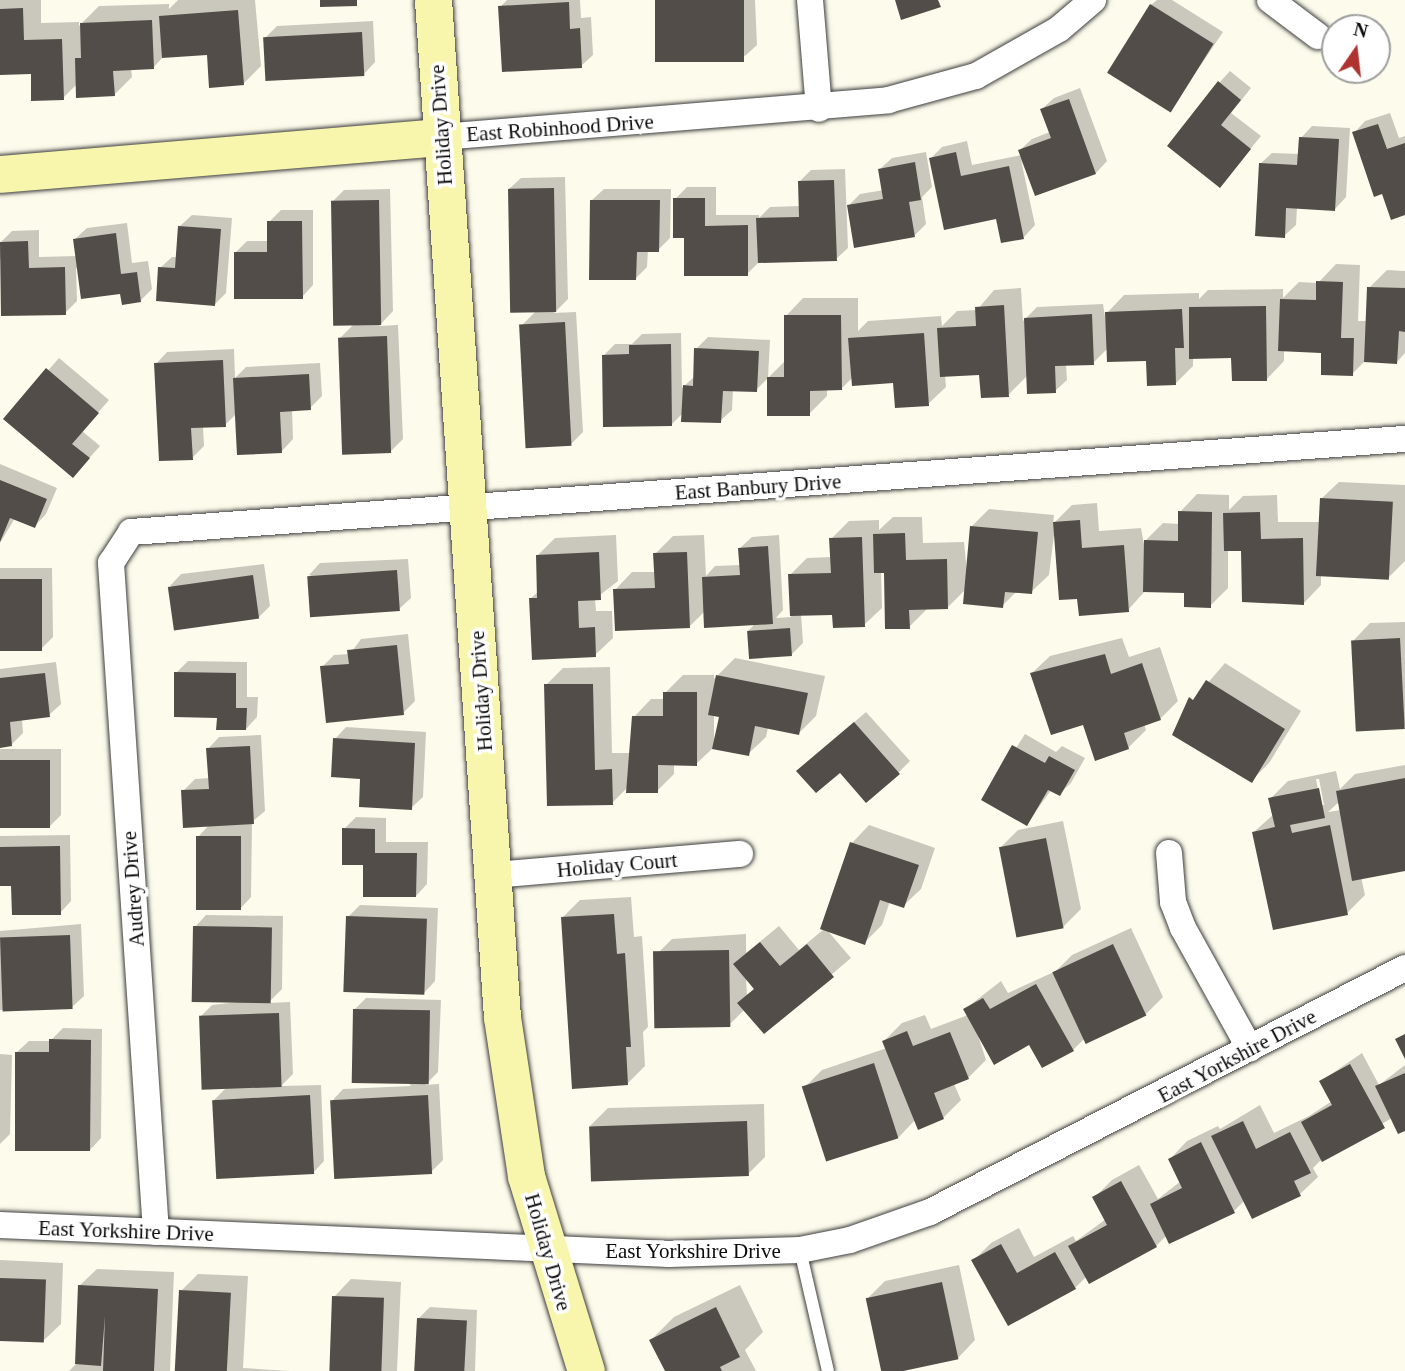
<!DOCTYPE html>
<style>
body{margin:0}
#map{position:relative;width:1405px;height:1371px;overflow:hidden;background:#fdfbeb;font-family:"Times New Roman",serif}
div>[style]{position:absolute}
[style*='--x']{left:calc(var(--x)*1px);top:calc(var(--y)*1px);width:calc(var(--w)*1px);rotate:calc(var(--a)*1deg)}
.shadow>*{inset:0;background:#0003}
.building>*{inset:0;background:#534d49;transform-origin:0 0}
.roads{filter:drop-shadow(0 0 2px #3e3e3e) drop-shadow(0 0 2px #3e3e3e)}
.lane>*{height:12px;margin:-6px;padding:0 6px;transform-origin:6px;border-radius:6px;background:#fff}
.street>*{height:26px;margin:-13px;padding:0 13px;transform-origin:13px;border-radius:13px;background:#fff}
.secondary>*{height:37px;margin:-18.5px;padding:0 18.5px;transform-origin:18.5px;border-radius:18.5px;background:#f8f5ac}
span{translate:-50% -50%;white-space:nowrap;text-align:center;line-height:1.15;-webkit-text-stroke:7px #fff;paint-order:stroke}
.street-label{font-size:21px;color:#0b0b0b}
.north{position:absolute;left:1321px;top:14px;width:70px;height:70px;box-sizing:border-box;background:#fff;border:2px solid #9d9d9d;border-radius:50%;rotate:14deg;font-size:19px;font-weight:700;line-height:28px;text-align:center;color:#0b0b0b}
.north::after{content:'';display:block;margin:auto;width:24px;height:32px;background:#af3330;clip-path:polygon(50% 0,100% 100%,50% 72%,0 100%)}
</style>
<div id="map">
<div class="shadow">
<div style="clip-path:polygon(0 0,41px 0,41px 23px,79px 22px,79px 26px,99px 6px,169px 4px,169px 9px,178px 0,255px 0,261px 66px,243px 84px,208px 53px,164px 56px,153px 68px,131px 69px,132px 77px,114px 95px,77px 84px,63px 98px,32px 73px,0 73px)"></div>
<div style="clip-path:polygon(507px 0,580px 0,581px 18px,591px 17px,593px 55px,581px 66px,500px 7px)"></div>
<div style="clip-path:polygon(657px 0,755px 0,757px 45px,745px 56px)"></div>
<div style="clip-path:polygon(1157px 0,1172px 0,1223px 32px,1170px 111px,1151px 5px)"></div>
<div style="clip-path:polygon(373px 21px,375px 62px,364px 74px,265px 38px,277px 26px)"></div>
<div style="clip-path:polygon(1230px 71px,1251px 88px,1231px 113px,1261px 136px,1220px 186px,1219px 83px)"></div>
<div style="clip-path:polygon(1080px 88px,1107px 161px,1096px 173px,1036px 194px,1021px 160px,1035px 225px,1024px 237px,931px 158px,942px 147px,967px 141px,972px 165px,1022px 155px,1020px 150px,1032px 139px,1050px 132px,1042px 109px,1054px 98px)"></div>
<div style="clip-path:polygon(1390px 113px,1399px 138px,1405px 136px,1405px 214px,1354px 133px,1365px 121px)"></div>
<div style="clip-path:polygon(1312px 126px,1350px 128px,1346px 197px,1335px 209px,1297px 207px,1296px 225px,1284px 236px,1260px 164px,1272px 153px,1300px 154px,1301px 138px)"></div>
<div style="clip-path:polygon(926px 152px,932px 187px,922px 197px,926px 224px,914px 236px,847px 207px,860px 194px,884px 190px,880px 169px,892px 158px)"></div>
<div style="clip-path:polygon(845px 169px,848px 248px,836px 259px,760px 261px,747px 274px,686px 237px,675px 199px,687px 187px,716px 187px,716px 215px,759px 215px,759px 218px,770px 207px,800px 206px,799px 182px,811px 170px)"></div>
<div style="clip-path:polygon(565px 177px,568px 299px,554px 313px,576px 312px,583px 432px,571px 444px,521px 326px,536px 311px,509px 189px,521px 178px)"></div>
<div style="clip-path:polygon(390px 189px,393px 311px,379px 326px,398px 325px,403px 439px,391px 451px,340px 338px,355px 323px,332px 202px,344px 190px)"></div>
<div style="clip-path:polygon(604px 189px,671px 189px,670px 238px,658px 250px,648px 250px,647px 267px,636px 278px,592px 200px)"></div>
<div style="clip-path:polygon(281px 210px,313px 210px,313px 285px,302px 297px,235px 253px,247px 241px,269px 241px,269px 222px)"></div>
<div style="clip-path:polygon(192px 215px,232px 218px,226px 293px,214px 305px,160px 268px,172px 257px,178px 257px,180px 226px)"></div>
<div style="clip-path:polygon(127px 223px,132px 263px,148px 261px,152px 289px,140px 301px,76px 268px,77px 301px,65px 313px,0 258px,0 243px,12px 231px,39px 230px,39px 257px,77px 256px,75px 239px,87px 228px)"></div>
<div style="clip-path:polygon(1336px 264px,1360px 265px,1358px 321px,1368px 321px,1369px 288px,1387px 270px,1405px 271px,1405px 353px,1397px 362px,1366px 360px,1352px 374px,1323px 351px,1284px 349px,1284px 361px,1267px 379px,1233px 356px,1193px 357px,1193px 366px,1176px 383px,1148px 359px,1108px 348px,1093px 363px,1066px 364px,1067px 380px,1055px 391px,1028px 375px,1008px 395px,981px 373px,945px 375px,946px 387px,928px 404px,895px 381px,853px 377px,841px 389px,827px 389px,827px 396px,809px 414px,768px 378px,756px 390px,733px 389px,732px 410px,720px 421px,684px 412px,671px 425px,604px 355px,615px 344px,632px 344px,642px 334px,681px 333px,682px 388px,695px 376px,696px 349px,708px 337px,770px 340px,768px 378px,786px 360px,786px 316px,803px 298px,858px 298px,858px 331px,868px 321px,941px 316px,942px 326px,957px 311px,977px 310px,994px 290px,1021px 288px,1023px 321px,1037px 307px,1103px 304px,1108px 336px,1107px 313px,1124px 295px,1199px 293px,1199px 299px,1208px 290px,1283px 289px,1283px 298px,1299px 282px,1318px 283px)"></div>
<div style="clip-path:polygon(234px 349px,235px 378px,246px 367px,320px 363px,322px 396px,310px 408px,292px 409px,293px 439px,282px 451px,236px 414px,225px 425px,203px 426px,204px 446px,192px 458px,156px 364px,167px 352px)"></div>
<div style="clip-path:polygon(59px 358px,109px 400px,82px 431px,100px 446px,84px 464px,6px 419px)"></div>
<div style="clip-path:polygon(0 464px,57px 488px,46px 514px,35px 526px,15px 518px,0 543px)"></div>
<div style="clip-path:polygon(1339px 482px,1405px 485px,1405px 561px,1389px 577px,1321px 574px,1321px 585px,1304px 603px,1242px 549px,1228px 550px,1228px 588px,1210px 606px,1186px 591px,1145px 591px,1128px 610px,1079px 597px,1055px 527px,1049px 575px,1031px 592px,1017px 591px,1002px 606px,966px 589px,948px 607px,927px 609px,909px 627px,886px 571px,881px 571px,882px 608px,864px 625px,834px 613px,801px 614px,803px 643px,791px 655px,748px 631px,756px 623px,705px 611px,689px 627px,615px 590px,632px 572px,656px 572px,655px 554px,673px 536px,704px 535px,706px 576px,715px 566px,741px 565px,740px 548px,752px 537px,779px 535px,783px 610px,776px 618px,791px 617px,790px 575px,807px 558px,832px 557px,831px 539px,849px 521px,879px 520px,879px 530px,893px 517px,922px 517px,923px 543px,964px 542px,967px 572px,972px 526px,989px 509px,1054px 515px,1053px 524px,1072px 505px,1097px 503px,1099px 531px,1141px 528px,1145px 550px,1145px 541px,1163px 523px,1180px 524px,1180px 512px,1197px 494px,1229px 495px,1229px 510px,1243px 496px,1277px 495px,1278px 522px,1320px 522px,1321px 499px)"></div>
<div style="clip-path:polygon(616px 535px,618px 581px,595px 599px,596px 611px,612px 611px,613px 638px,595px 655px,531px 598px,539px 591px,538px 555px,555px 538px)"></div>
<div style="clip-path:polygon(408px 559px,411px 598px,399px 609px,309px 575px,320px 563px)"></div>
<div style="clip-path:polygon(264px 564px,270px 606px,258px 618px,170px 586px,181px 574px)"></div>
<div style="clip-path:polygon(0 568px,52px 568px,53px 637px,41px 649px,0 649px)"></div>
<div style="clip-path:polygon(1405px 622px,1405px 725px,1403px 727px,1353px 641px,1370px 623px)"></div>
<div style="clip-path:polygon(408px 634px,415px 701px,403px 713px,322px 667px,334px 655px,350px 654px,361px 639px)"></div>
<div style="clip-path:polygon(1122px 638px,1129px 657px,1160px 647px,1178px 701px,1160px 719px,1144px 724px,1146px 730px,1128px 748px,1084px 722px,1032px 673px,1050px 656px)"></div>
<div style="clip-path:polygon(evenodd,735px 658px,825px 676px,816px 716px,799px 733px,768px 727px,766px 737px,748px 754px,713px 748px,696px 764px,674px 764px,674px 774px,657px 791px,628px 787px,612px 803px,546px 685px,563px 668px,610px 667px,612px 753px,631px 753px,634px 717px,651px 699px,665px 699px,665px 693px,683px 675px,714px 675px,714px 679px,735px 658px,714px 715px,721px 716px,714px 740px,714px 715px)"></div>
<div style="clip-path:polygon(188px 661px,247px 662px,247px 697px,258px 697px,257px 717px,246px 729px,218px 716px,176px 673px)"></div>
<div style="clip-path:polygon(56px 662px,61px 704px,49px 715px,22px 719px,23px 733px,12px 744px,0 746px,0 669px)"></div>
<div style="clip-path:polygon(1225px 663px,1301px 711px,1269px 763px,1251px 781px,1181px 714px)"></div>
<div style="clip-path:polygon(866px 712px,910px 761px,898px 773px,840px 770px,810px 760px)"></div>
<div style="clip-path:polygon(346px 727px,426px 732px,423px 797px,411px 808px,362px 777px,335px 739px)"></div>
<div style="clip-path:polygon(1025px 734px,1056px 752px,1062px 746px,1085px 758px,1071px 783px,1059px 794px,1051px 790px,1027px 824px,984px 799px)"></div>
<div style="clip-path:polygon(261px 735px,265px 811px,252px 822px,251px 897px,240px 909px,198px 837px,210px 824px,183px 791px,195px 779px,210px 778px,208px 749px,219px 737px)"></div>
<div style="clip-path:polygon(0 749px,61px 749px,61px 815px,49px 827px,0 798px)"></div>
<div style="clip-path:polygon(evenodd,1405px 765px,1405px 869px,1361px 877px,1365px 895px,1347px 913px,1254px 832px,1274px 814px,1270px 799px,1288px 781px,1336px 771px,1340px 789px,1355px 774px,1405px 765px,1316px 779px,1319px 779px,1324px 805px,1321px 805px,1316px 779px,1405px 765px,1340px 801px,1341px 810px,1328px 812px,1340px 801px)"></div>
<div style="clip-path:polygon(356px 817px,386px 818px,386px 842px,428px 842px,427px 884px,416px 896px,365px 863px,344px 829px)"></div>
<div style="clip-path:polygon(1063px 821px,1081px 909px,1063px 927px,1001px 847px,1018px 830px)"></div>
<div style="clip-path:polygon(evenodd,869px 825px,935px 848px,921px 889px,903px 906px,890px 901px,882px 925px,864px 943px,827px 930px,851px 958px,764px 1032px,745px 1009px,729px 1025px,655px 956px,672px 939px,746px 934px,746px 953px,779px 926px,799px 950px,824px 929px,852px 843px,869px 825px,746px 977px,755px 988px,747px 996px,746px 977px)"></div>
<div style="clip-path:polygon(70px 835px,71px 901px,60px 913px,13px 884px,0 884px,0 836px)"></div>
<div style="clip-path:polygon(631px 897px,634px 937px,642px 936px,648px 1027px,643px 1032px,645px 1066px,627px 1084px,562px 918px,580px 900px)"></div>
<div style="clip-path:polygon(360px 905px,438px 908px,435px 981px,424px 993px,348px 917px)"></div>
<div style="clip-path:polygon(206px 915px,283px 916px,282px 989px,268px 1003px,290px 1002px,293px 1074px,281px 1086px,321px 1085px,324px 1161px,313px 1173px,214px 1100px,227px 1087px,200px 1017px,212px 1005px,256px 1000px,195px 927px)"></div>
<div style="clip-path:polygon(81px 924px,84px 996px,72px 1007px,0 1010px,0 931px)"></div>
<div style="clip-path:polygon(1131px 928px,1163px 997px,1145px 1015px,1084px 1039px,1073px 1050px,976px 1029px,986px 1060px,968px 1078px,954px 1084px,961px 1100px,943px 1118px,915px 1120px,899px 1137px,829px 1160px,804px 1088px,822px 1070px,887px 1048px,884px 1041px,902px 1023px,925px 1015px,931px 1029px,968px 1015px,965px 1009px,1001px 981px,1008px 993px,1056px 971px,1072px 955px)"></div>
<div style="clip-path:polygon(366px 998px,441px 1000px,438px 1072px,425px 1085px,439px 1084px,443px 1160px,431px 1172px,332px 1101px,343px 1089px,411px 1086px,354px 1010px)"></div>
<div style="clip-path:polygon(63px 1028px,102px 1029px,101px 1138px,90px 1150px,17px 1052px,29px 1041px,50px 1041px)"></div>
<div style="clip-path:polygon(1362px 1053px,1379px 1085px,1405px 1065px,1405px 1129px,1392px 1118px,1323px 1158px,1313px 1168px,1318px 1177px,1300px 1194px,1253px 1217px,1244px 1201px,1234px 1211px,1167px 1235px,1156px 1246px,1090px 1282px,1087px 1276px,1075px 1288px,1009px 1324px,974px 1260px,991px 1243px,1019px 1228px,1034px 1257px,1073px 1236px,1076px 1241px,1106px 1219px,1094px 1198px,1112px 1180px,1139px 1165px,1158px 1199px,1181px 1181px,1170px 1159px,1187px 1141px,1218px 1126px,1220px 1129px,1260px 1105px,1274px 1133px,1309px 1116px,1332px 1101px,1321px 1081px)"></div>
<div style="clip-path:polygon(0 1054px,12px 1055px,10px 1134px,0 1144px)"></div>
<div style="clip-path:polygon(764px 1104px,765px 1157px,748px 1174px,590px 1126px,608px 1108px)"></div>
<div style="clip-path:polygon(0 1260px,63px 1263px,61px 1324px,43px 1341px,0 1339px)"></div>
<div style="clip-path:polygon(959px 1265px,975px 1340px,958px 1358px,883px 1371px,868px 1298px,885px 1281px)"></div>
<div style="clip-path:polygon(97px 1269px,174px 1272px,170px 1371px,69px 1371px,76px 1364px,79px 1286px)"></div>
<div style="clip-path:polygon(198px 1274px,248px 1276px,243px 1368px,290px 1371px,177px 1371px,181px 1291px)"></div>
<div style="clip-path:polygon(351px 1279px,401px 1282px,397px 1371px,330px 1371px,334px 1297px)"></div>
<div style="clip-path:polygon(740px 1285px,763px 1332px,745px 1350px,756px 1371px,667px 1371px,651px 1340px,674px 1317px)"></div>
<div style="clip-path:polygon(430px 1307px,477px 1310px,475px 1371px,416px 1371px,418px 1319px)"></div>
</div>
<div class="building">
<div style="clip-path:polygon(320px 0,357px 0,357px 6px,320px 7px)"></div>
<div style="left:655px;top:0;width:89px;height:62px"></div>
<div style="clip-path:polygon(895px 0,938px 0,941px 7px,901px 20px)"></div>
<div style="clip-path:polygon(569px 2px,570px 29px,580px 28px,582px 68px,502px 72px,498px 6px)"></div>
<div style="left:1150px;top:4px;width:75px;height:81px;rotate:32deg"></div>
<div style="clip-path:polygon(23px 8px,24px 40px,62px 39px,64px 100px,31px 101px,31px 74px,0 75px,0 9px)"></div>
<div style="clip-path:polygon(238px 10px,244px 85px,209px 88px,207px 55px,162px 58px,159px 16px)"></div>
<div style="clip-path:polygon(152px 20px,154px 69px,113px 71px,115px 96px,76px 98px,75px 58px,81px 58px,80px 23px)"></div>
<div style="left:362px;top:32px;width:44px;height:99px;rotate:87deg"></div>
<div style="clip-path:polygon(1218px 81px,1241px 100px,1221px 125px,1251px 149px,1220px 188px,1167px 146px)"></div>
<div style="clip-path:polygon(1069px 99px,1096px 174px,1035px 196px,1018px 150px,1051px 138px,1040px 109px)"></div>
<div style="clip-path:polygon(1378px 124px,1387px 149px,1405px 143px,1405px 215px,1391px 220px,1382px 194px,1374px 197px,1352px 132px)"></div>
<div style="clip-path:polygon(1299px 137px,1339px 139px,1335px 211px,1286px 208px,1285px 238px,1255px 236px,1259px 163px,1297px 165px)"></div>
<div style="clip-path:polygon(956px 152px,961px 176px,1009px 166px,1024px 239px,1001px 243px,996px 219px,944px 230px,929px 158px)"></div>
<div style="clip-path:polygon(915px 162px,921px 200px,909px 202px,915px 237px,854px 248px,847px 205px,883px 199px,878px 169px)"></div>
<div style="clip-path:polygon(834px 180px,837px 261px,758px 263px,756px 218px,799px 217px,798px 181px)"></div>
<div style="left:554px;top:188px;width:124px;height:46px;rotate:89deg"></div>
<div style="clip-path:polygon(673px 198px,705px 198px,705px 226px,748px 225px,748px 276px,684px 276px,684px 238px,673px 238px)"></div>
<div style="left:379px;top:200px;width:125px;height:48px;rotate:89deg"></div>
<div style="clip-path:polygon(590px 200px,660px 200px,659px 252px,637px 252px,636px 280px,589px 280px)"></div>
<div style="clip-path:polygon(267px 221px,302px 221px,303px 299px,234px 299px,234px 252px,267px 252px)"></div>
<div style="clip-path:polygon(178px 226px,221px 229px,215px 306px,156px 301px,158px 267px,175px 268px)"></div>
<div style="clip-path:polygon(116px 233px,121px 274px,137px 272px,141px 302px,122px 305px,120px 294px,81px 299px,73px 239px)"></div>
<div style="clip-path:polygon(28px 241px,29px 268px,65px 267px,66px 315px,1px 316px,0 242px)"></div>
<div style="clip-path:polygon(1316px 281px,1343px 282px,1341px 338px,1354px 338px,1353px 376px,1321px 375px,1321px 353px,1278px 351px,1280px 299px,1316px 300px)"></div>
<div style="clip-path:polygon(1367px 287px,1405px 288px,1405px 332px,1399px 331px,1397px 364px,1364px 362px)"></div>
<div style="clip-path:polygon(1004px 305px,1009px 397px,981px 398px,979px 375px,940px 377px,937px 328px,976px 326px,975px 307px)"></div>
<div style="clip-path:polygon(1266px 306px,1267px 381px,1232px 381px,1231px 358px,1189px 359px,1189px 307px)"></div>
<div style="clip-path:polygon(1182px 309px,1184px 348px,1175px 348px,1176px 385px,1147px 386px,1146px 361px,1107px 362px,1105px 312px)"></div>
<div style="clip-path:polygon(1092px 314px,1094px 365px,1055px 366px,1056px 393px,1027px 394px,1024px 318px)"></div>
<div style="clip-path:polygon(784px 315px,841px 315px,842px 390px,810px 391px,810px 416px,767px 416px,767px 377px,784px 377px)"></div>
<div style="left:565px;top:322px;width:124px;height:46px;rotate:87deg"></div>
<div style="clip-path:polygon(924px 333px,929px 406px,895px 408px,893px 383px,852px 386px,848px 338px)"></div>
<div style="left:387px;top:336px;width:117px;height:49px;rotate:88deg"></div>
<div style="clip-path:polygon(671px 344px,672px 426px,603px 427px,602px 355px,629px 354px,629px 345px)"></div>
<div style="clip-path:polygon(694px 348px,759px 351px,757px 392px,723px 391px,721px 423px,681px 422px,683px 385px,693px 386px)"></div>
<div style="clip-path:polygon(223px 360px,226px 427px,191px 428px,193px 460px,159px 461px,154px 363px)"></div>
<div style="clip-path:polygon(46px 368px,99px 413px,72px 444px,90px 458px,73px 478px,3px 419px)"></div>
<div style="clip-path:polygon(309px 374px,311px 410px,280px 412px,282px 453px,237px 455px,233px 378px)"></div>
<div style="clip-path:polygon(0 480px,47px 499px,35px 528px,10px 518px,0 542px)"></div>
<div style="left:1320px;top:498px;width:73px;height:78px;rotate:3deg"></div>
<div style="clip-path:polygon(1178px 511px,1212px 512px,1211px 608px,1184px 607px,1184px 593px,1143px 592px,1144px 540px,1178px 541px)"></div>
<div style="clip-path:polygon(1260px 512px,1261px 539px,1303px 538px,1304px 605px,1242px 602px,1241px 551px,1224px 551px,1223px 513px)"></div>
<div style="clip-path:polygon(1080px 520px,1082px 548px,1124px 545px,1129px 612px,1079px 616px,1077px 599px,1059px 600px,1053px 522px)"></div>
<div style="clip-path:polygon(970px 526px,1038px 532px,1032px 594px,1005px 592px,1003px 608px,963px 604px)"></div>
<div style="clip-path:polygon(905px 533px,906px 560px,947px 559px,948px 609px,909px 610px,910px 629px,885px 629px,884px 573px,874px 573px,873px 534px)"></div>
<div style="clip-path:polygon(862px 537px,865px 627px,833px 628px,832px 615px,790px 616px,788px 574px,831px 573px,829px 538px)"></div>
<div style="clip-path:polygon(768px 546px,773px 624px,704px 628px,702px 577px,740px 575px,738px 548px)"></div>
<div style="clip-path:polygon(599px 552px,601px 600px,578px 601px,579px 628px,595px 627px,596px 657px,532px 660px,529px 598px,537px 598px,536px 555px)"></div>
<div style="clip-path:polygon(687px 552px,690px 628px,615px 631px,613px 589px,655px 588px,653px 553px)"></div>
<div style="left:397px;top:570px;width:41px;height:90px;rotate:86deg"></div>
<div style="left:253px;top:575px;width:44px;height:86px;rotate:82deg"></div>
<div style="left:0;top:579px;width:42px;height:72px"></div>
<div style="left:790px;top:628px;width:28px;height:43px;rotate:86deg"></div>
<div style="left:1400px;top:638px;width:91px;height:49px;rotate:87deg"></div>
<div style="clip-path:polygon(397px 645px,404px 715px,326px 723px,320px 666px,349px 664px,347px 650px)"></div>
<div style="clip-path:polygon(1105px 654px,1111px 674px,1142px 663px,1161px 720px,1124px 733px,1129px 749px,1095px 761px,1083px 725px,1051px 735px,1030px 673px)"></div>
<div style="clip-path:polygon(174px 672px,236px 673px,236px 708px,247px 708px,246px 730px,216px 730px,217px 718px,174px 717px)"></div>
<div style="clip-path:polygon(45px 673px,50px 717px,10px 722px,12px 746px,0 748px,0 678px)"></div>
<div style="clip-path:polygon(716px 675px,808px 693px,799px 735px,755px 726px,749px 756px,712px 749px,719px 717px,708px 715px)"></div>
<div style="clip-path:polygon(1206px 680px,1285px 729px,1252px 783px,1172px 735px,1189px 697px,1193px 700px)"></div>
<div style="clip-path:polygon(544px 684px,593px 684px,595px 770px,612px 769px,613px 805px,547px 806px)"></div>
<div style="clip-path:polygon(663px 692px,697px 692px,697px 766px,658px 765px,658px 793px,626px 793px,632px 716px,663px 716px)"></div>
<div style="clip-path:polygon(854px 722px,900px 774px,866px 803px,840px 773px,816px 793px,796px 771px)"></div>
<div style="clip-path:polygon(333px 738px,415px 743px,412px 810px,359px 807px,360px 779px,331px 777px)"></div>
<div style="clip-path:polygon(1012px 745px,1045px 763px,1049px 756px,1075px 770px,1060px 796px,1048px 790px,1027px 826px,981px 800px)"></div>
<div style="clip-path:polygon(250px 746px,254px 824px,183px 828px,181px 790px,209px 789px,206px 748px)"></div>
<div style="left:0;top:760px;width:50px;height:68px"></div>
<div style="clip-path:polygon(1405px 778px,1405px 871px,1352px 881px,1336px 791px)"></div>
<div style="clip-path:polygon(1319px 788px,1325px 818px,1290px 825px,1292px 833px,1330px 825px,1348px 915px,1273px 930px,1252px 832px,1275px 827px,1268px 798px)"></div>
<div style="clip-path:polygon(342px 828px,375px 829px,375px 853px,417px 853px,416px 897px,363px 897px,363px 865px,342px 865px)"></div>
<div style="left:196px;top:836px;width:45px;height:74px"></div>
<div style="left:1046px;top:838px;width:92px;height:48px;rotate:79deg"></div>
<div style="clip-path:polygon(850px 842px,919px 865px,904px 908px,880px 900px,865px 945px,820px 929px)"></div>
<div style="clip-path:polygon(60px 846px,61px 915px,12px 915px,11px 886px,0 886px,0 847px)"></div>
<div style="clip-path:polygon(614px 914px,617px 954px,625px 953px,631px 1047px,626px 1047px,628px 1085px,572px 1089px,561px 917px)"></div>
<div style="left:346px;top:916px;width:81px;height:76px;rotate:2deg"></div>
<div style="left:193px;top:926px;width:79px;height:76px;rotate:1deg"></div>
<div style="left:70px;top:935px;width:74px;height:70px;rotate:88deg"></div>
<div style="clip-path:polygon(760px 942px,780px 966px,807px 944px,834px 977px,764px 1034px,737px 1003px,754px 989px,733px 964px)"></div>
<div style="left:1113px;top:944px;width:79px;height:67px;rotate:65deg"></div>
<div style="left:729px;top:950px;width:77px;height:76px;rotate:89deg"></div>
<div style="clip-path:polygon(1036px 984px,1074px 1051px,1042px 1068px,1029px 1045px,994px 1065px,963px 1009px,983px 998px,990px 1009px)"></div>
<div style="left:353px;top:1009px;width:77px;height:74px;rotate:1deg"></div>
<div style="left:279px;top:1013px;width:74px;height:80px;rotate:88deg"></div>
<div style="clip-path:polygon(907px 1031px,913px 1046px,950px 1032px,969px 1079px,934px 1093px,944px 1119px,918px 1130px,882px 1041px)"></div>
<div style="clip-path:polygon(1405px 1034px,1405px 1059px,1395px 1039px)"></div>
<div style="clip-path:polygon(49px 1039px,91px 1040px,90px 1151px,15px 1151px,15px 1052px,49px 1052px)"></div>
<div style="left:874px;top:1063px;width:79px;height:76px;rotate:72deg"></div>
<div style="clip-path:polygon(1350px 1064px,1385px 1128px,1322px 1162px,1301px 1122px,1332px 1105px,1319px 1081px)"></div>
<div style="clip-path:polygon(1405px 1073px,1405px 1131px,1398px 1134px,1375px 1086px)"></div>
<div style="left:310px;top:1095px;width:79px;height:98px;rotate:87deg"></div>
<div style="left:428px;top:1095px;width:79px;height:98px;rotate:87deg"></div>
<div style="left:747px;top:1121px;width:55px;height:158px;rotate:88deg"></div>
<div style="clip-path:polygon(1243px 1121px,1256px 1149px,1290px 1132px,1311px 1173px,1294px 1181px,1301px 1196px,1252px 1219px,1211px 1136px)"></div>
<div style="clip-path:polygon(1201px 1142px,1235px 1213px,1169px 1244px,1150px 1204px,1182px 1188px,1168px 1159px)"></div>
<div style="clip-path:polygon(1121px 1181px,1157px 1247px,1089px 1284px,1068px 1246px,1107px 1225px,1092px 1197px)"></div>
<div style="clip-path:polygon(1001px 1244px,1017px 1273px,1055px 1252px,1076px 1289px,1008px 1326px,971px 1260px)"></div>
<div style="left:0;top:1278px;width:46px;height:63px;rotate:2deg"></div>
<div style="left:942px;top:1282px;width:79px;height:78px;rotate:78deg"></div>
<div style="clip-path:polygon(78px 1285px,158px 1289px,154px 1371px,103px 1371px,105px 1316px,101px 1366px,75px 1364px)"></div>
<div style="left:179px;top:1290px;width:52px;height:81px;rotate:3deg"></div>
<div style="left:332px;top:1296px;width:52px;height:75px;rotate:2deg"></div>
<div style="clip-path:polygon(716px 1307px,740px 1357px,720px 1367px,722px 1371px,665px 1371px,649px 1340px)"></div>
<div style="left:417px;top:1318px;width:50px;height:53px;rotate:3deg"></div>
</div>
<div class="roads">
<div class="lane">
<div style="--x:800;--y:1250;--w:124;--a:77"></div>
</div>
<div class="street">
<div style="--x:810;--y:0;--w:109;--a:85.3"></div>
<div style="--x:1270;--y:0;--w:60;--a:36.9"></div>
<div style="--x:442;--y:137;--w:448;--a:-4.7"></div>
<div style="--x:888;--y:100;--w:91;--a:-15.3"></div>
<div style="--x:976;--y:76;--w:95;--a:-29.5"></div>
<div style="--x:1059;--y:29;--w:45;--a:-40.5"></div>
<div style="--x:1169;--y:853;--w:49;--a:85.3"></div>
<div style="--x:1173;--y:902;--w:28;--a:69"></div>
<div style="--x:1183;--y:928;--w:138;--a:61"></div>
<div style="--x:494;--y:875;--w:247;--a:-4.9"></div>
<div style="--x:0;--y:1225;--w:670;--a:2.48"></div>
<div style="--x:669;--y:1254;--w:131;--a:-1.7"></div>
<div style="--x:800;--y:1250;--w:51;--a:-11.3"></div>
<div style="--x:850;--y:1240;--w:85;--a:-19.3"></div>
<div style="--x:930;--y:1212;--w:534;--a:-27.19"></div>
<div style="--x:156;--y:1232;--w:671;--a:-93.85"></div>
<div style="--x:111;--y:563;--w:37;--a:-57"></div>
<div style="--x:131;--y:532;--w:1277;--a:-4.18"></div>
</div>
<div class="secondary">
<div style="--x:433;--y:0;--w:1019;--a:86.12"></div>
<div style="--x:502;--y:1017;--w:161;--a:81.4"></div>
<div style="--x:526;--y:1176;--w:204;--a:72.9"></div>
<div style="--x:0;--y:174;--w:444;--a:-4.8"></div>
</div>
</div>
<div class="street-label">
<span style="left:441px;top:125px;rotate:-94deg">Holiday Drive</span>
<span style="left:560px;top:128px;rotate:-4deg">East Robinhood Drive</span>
<span style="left:758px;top:487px;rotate:-4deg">East Banbury Drive</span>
<span style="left:481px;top:691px;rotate:-94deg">Holiday Drive</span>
<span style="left:617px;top:865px;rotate:-5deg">Holiday Court</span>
<span style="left:133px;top:889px;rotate:-94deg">Audrey Drive</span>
<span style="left:1237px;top:1056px;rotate:-28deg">East Yorkshire Drive</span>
<span style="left:126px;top:1231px;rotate:2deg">East Yorkshire Drive</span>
<span style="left:693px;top:1251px">East Yorkshire Drive</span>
<span style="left:548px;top:1252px;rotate:74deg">Holiday Drive</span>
</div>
<div class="north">N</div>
</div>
